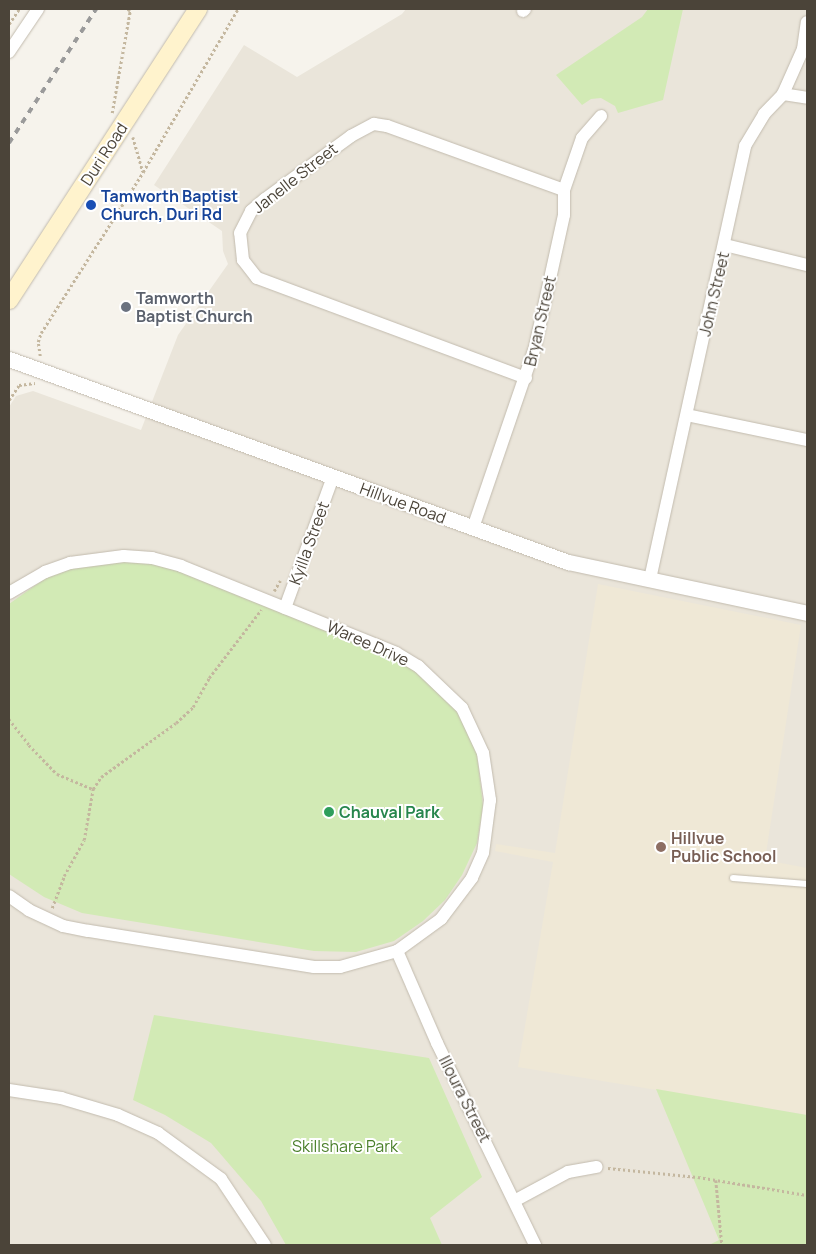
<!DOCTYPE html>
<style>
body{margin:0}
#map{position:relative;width:816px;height:1254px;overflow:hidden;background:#f6f3ec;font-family:Manrope,sans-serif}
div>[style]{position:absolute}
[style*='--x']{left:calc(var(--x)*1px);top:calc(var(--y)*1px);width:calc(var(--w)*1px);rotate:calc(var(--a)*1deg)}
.residential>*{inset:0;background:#eae5da}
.education>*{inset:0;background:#efe8d6}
.green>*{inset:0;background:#d2eab5}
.path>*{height:2.5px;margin-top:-1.25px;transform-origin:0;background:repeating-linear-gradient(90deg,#c4b79f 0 2.5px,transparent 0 5px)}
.roads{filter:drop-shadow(0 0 1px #c2bbae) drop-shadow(0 0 1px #c2bbae)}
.service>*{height:6px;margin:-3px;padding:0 3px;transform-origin:3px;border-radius:3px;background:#fff}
.minor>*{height:12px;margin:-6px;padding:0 6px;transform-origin:6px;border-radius:6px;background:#fff}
.tertiary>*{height:15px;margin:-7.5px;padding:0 7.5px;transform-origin:7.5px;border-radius:7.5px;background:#fff}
.secondary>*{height:18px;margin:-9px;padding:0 9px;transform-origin:9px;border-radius:9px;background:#fff3cd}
.rail>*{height:4px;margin-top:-2px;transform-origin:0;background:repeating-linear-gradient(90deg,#9a9a9a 0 6px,transparent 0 12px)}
.dots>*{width:14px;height:14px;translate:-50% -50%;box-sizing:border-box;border:2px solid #fff;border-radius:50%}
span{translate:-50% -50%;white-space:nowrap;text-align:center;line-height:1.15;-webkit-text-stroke:4px #fff;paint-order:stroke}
.street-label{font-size:16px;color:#4b4439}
.transit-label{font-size:16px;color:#164399;font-weight:700}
.left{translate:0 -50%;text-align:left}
.worship-label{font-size:16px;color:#5b616d;font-weight:700}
.leisure-label{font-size:16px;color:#27864d;font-weight:700}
.education-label{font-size:16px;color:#785e54;font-weight:700}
.park-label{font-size:16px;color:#4a7f2a}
.frame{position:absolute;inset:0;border:10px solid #4b4439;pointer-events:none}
</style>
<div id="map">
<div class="residential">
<div style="clip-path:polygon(406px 9px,807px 9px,807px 1245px,9px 1245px,9px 407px,16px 396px,33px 391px,141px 430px,178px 335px,228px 264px,223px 251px,222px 231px,154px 185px,244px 45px,297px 77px,402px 14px)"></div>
</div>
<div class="education">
<div style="clip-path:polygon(598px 584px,801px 625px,765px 860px,807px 868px,807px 1115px,518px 1067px,553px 862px,495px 851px,496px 844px,555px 853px)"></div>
</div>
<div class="green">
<div style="clip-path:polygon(648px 9px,683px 9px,663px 100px,618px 113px,615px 106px,601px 98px,591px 99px,582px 105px,556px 75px,642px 17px)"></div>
<div style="clip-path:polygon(139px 559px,182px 568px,406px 662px,455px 705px,477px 753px,483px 806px,477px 843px,462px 875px,445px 900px,423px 921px,394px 941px,356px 952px,314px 951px,82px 913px,44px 897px,9px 874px,9px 604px,54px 572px,96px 561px)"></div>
<div style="clip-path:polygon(154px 1015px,429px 1058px,482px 1177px,430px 1218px,442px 1245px,286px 1245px,261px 1201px,211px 1143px,165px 1115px,133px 1100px)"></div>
<div style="clip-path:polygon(656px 1089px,807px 1115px,807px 1245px,709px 1245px,719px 1240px)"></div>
</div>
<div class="path">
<div style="--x:9;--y:24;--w:18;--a:-56"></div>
<div style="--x:112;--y:113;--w:104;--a:-80"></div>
<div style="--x:130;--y:11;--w:4;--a:-146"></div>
<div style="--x:133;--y:137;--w:36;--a:74"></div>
<div style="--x:40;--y:356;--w:14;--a:-98"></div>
<div style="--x:38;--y:342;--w:9;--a:-72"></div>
<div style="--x:41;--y:333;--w:191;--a:-57.6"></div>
<div style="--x:143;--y:172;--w:189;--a:-59.8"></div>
<div style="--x:9;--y:400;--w:18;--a:-56"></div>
<div style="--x:19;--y:385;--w:16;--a:-7"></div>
<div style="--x:274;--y:591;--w:12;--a:-59"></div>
<div style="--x:9;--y:719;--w:33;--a:52"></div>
<div style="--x:29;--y:745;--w:40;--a:46"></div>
<div style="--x:57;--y:774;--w:39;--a:23"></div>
<div style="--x:52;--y:908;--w:34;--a:-69"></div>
<div style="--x:64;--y:876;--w:41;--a:-60.9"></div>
<div style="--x:84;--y:840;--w:52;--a:-80"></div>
<div style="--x:93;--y:789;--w:14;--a:-56"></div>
<div style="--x:101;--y:777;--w:92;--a:-35.8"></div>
<div style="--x:176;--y:723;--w:23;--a:-43"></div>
<div style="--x:193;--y:707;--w:33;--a:-61"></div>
<div style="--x:209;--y:678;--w:86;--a:-52.6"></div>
<div style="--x:608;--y:1168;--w:90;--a:5.7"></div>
<div style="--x:698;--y:1177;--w:110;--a:9.4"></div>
<div style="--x:716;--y:1180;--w:65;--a:84.7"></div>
</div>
<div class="roads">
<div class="service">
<div style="--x:733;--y:878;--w:74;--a:4.6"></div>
</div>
<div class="minor">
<div style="--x:523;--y:11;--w:3;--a:-45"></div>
<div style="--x:9;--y:52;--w:52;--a:-56"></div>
<div style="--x:783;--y:94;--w:24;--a:9"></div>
<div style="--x:725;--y:245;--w:84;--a:13.7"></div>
<div style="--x:526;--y:378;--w:287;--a:-159.6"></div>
<div style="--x:257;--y:278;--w:23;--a:-128"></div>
<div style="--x:243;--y:260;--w:27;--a:-96"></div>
<div style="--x:240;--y:233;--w:25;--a:-63"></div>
<div style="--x:251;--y:211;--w:18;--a:-41"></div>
<div style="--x:265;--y:199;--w:107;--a:-36.2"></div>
<div style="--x:351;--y:136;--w:26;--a:-28"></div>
<div style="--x:374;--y:124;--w:13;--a:9"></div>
<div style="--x:387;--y:126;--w:188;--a:19.9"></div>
<div style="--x:687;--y:415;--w:123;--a:11.8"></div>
<div style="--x:473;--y:528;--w:191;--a:-71.1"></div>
<div style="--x:535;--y:347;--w:135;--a:-77.6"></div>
<div style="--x:564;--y:215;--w:25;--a:-90"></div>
<div style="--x:564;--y:190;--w:55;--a:-70.9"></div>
<div style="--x:582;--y:138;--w:29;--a:-49"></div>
<div style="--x:650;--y:579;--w:443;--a:-77.6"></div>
<div style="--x:745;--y:146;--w:37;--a:-59"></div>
<div style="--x:764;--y:114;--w:28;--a:-46"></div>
<div style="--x:783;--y:94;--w:49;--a:-66"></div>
<div style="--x:803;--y:49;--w:27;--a:-82"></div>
<div style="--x:9;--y:593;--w:42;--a:-30.3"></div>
<div style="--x:45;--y:572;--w:27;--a:-20"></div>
<div style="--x:70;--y:563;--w:54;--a:-7.4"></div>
<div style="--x:124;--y:556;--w:28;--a:4"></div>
<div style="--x:152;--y:558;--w:30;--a:15"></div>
<div style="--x:181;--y:566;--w:232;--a:22"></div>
<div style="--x:396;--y:653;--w:26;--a:31"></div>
<div style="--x:418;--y:666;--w:61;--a:43.7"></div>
<div style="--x:462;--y:708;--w:50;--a:65"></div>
<div style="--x:483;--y:753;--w:48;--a:81.5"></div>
<div style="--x:490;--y:800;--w:53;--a:97.5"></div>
<div style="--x:483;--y:853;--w:27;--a:114"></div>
<div style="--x:472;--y:878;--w:51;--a:127.1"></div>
<div style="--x:441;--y:919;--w:54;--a:144"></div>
<div style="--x:397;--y:951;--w:59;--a:164.3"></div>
<div style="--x:340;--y:967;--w:26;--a:180"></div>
<div style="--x:314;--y:967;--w:229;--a:-170.9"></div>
<div style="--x:88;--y:931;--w:25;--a:-169"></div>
<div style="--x:63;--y:926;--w:38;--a:-155"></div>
<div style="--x:29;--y:910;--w:24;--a:-145"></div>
<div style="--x:285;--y:608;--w:140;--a:-69.9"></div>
<div style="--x:397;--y:951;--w:100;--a:66.5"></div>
<div style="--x:437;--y:1043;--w:225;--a:64.1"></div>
<div style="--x:9;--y:1090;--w:53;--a:8.7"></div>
<div style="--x:61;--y:1098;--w:59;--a:16.6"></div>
<div style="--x:118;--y:1115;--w:44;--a:24.2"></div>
<div style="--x:158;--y:1133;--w:78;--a:36.1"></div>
<div style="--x:221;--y:1179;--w:79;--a:56.3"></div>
<div style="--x:516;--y:1200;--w:59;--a:-28.3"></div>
<div style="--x:568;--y:1172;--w:29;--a:-10"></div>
</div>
<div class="tertiary">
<div style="--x:9;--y:359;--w:595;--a:19.96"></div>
<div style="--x:568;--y:562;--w:244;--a:12"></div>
</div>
<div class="secondary">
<div style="--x:9;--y:300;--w:347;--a:-57"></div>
</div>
</div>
<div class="rail">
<div style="--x:9;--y:143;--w:160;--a:-57"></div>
</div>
<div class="dots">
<div style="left:91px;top:205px;background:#1a4fb4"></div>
<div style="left:126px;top:307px;background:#6b7280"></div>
<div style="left:329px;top:812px;background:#2e9e5b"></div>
<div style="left:661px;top:847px;background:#8d6e63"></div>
</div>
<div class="street-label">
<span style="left:104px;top:154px;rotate:-57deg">Duri Road</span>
<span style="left:295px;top:178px;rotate:-38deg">Janelle Street</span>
<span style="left:714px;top:294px;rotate:-77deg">John Street</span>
<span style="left:540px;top:321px;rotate:-77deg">Bryan Street</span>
<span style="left:403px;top:503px;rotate:20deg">Hillvue Road</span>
<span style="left:309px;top:543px;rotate:-70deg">Kyilla Street</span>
<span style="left:368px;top:643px;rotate:24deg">Waree Drive</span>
<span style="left:465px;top:1099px;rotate:63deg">Illoura Street</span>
</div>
<div class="transit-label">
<span class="left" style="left:101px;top:205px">Tamworth Baptist<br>Church, Duri Rd</span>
</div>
<div class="worship-label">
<span class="left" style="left:136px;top:307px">Tamworth<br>Baptist Church</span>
</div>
<div class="leisure-label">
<span class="left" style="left:339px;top:812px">Chauval Park</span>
</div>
<div class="education-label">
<span class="left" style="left:671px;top:847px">Hillvue<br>Public School</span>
</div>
<div class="park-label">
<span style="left:345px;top:1146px">Skillshare Park</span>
</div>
<div class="frame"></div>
</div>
